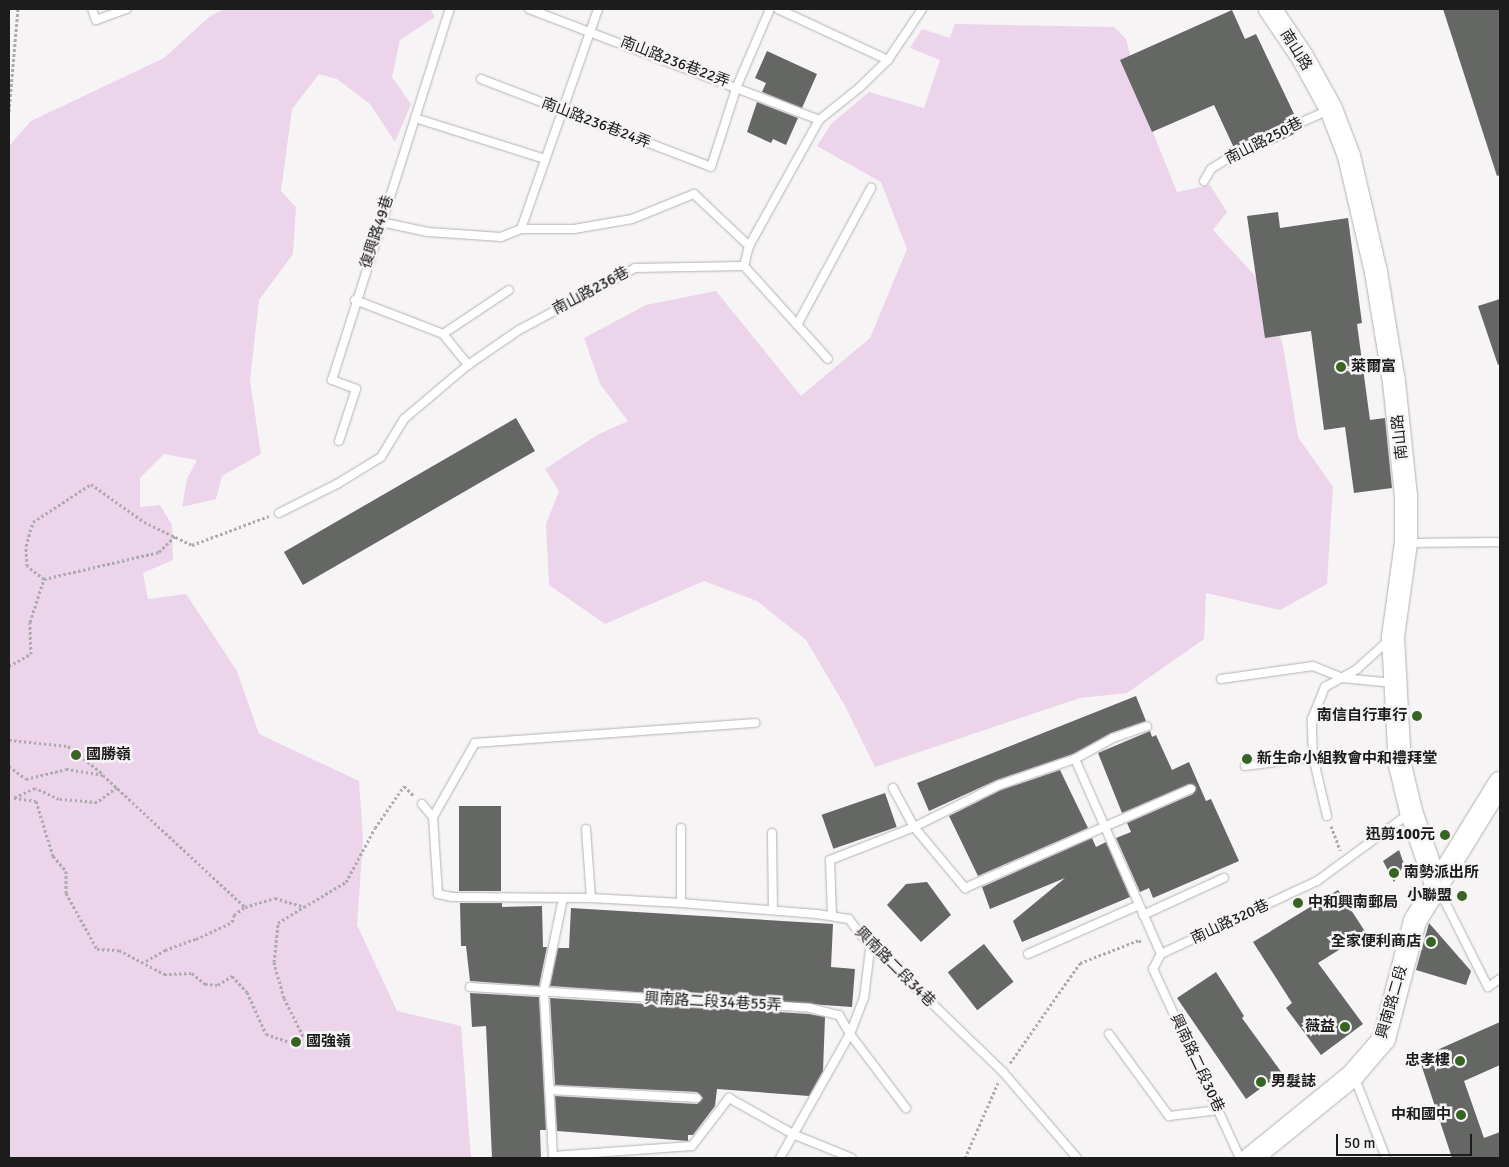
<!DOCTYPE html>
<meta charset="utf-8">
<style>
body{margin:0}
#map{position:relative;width:1509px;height:1167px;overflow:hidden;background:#f7f4f6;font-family:Signika,"Noto Sans TC",sans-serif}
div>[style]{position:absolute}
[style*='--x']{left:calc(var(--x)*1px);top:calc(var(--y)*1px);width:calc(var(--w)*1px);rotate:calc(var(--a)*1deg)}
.green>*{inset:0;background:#ecd4eb}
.building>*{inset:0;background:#656764;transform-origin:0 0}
.path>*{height:3px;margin-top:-1.5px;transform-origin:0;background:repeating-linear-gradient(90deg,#acaaac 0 2.5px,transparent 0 5px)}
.roads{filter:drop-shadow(0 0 1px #b4b1b4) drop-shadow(0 0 1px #b4b1b4)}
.lane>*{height:8px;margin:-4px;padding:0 4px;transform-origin:4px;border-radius:4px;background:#fff}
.secondary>*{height:22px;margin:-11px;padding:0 11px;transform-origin:11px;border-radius:11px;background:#fff}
.dots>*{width:14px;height:14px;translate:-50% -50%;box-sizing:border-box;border:2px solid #f7f4f6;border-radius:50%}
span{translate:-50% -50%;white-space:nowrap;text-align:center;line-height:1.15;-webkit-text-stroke:5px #f7f4f6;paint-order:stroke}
.street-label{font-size:15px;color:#1d1c1d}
.poi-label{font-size:15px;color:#1d1c1d;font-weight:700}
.left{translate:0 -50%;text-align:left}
.right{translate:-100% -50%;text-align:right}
.frame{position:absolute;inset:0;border:10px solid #1d1c1d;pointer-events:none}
.scale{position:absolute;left:1336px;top:1134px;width:136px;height:22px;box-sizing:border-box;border:2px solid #1d1c1d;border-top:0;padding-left:6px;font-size:15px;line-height:18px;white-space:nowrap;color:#1d1c1d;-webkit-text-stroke:4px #f7f4f6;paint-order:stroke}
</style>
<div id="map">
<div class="green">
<div style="clip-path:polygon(224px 9px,430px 9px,435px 17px,400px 40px,392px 77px,411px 104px,395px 142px,370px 104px,337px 79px,319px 74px,292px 109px,281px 191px,296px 207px,293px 254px,259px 300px,250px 380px,261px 454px,222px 476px,216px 499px,182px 507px,187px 479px,197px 460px,164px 454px,140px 478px,140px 507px,160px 505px,172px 525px,173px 560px,143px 573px,148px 599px,186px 594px,237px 671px,259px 734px,359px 781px,363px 839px,357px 925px,397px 1011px,461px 1026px,471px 1158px,9px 1158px,9px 146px,31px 121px,164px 58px,209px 17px)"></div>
<div style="clip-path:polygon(955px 24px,1114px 27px,1126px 39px,1145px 113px,1177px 192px,1210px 185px,1227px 212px,1213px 230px,1267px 289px,1283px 346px,1298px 437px,1333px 487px,1327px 584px,1280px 610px,1206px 593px,1204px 639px,1127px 693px,1080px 698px,875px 767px,845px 706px,806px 640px,757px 601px,704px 581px,605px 624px,549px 585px,546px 524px,559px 491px,545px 469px,597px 435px,628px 421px,600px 384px,584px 338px,646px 305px,716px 291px,801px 396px,870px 338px,907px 249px,881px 182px,817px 146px,831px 124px,869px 92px,924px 108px,940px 60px,910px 48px,922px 29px,950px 38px)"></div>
</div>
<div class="building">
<div style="clip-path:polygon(1443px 9px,1500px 9px,1500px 175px,1497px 176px)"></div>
<div style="clip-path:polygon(1232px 10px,1245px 39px,1256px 34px,1296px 118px,1234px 148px,1214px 105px,1152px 132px,1120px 60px)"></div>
<div style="clip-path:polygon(767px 51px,817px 74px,802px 108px,762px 92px,766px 83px,755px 78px)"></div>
<div style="clip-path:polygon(757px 102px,798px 118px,786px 145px,773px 139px,771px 143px,747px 132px)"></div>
<div style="clip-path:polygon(1301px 128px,1302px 130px,1240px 160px,1250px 151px)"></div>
<div style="clip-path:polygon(1278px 212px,1280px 228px,1348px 218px,1362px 323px,1357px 324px,1370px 420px,1385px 418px,1392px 488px,1354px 493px,1345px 427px,1324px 430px,1311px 331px,1265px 338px,1247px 216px)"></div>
<div style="clip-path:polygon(1500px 299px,1500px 364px,1498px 365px,1478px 306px)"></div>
<div style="left:516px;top:418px;width:38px;height:268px;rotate:60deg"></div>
<div style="clip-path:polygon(1136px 696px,1146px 721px,1111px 733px,1073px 754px,997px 780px,929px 811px,917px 783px)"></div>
<div style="clip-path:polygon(1150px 731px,1152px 737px,1156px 735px,1172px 770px,1189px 762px,1206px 801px,1211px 799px,1239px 861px,1153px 898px,1149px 888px,1140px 892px,1116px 838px,1131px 832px,1127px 823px,1193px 794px,1196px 787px,1189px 784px,1122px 813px,1098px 753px)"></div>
<div style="clip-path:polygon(1060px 770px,1088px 828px,978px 876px,949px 816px,1001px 790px)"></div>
<div style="left:885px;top:793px;width:36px;height:67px;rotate:71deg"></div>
<div style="left:459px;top:806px;width:42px;height:85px"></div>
<div style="clip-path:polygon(1092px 838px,1096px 847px,1106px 842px,1130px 897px,1022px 942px,1013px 921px,1065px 878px,990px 909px,982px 887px)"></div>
<div style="clip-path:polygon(1399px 850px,1404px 864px,1394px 882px,1383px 861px)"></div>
<div style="clip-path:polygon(927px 882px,951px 915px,921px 942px,887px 905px,906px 884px)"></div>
<div style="clip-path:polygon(1338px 890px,1366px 933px,1318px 963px,1363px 1024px,1321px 1055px,1286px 1008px,1292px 1003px,1253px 942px)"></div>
<div style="clip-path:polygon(460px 903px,502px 903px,502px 907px,542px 906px,543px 947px,547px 947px,539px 986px,470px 981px,466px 946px,461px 946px)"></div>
<div style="clip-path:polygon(571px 908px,833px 924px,831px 967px,855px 969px,852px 1007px,550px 986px,558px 948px,569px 948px)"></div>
<div style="clip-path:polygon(1429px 923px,1471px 971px,1466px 985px,1416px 970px)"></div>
<div style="left:984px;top:944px;width:48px;height:46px;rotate:52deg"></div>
<div style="clip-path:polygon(1216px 972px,1244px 1016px,1242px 1018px,1282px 1073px,1246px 1099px,1177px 998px)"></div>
<div style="clip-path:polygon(470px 993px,539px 997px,546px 1130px,540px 1130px,541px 1158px,492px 1158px,486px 1026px,472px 1027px)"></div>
<div style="clip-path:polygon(550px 998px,809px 1014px,825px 1017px,823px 1071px,809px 1096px,717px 1089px,715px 1106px,693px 1135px,688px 1135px,688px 1141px,557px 1131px,555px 1096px,697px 1104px,703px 1098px,697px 1092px,555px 1085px)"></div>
<div style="clip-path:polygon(1500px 1022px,1500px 1065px,1464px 1081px,1484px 1138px,1500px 1132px,1500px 1158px,1452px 1158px,1419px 1058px)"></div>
</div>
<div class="path">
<div style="--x:9;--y:111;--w:102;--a:-85"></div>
<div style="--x:44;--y:579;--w:118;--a:-13.2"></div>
<div style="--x:159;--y:552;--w:23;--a:-45"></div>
<div style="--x:9;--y:666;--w:25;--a:-29"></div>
<div style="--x:31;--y:654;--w:32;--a:-92"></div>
<div style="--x:30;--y:622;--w:45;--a:-72"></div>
<div style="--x:44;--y:579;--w:21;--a:-143"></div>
<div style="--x:27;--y:566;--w:20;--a:-93"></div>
<div style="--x:26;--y:546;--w:25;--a:-74"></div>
<div style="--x:33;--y:522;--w:69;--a:-33.2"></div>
<div style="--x:91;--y:484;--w:65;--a:35.6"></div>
<div style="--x:144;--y:522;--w:53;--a:25.6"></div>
<div style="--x:192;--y:545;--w:82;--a:-20.6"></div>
<div style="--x:9;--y:740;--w:59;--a:5.8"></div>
<div style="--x:68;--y:746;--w:45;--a:38.7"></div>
<div style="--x:9;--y:766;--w:21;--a:37"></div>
<div style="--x:26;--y:779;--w:41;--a:-14"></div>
<div style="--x:66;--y:769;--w:37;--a:9"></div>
<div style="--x:103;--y:775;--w:194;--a:42.9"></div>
<div style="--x:117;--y:787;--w:25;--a:143"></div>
<div style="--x:97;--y:802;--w:38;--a:-175"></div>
<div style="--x:59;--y:799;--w:26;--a:-155"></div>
<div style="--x:35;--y:788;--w:23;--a:155"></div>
<div style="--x:14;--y:798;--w:22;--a:8"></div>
<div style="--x:36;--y:801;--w:58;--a:72.8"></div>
<div style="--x:53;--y:856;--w:20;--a:49"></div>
<div style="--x:66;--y:871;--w:22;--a:90"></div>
<div style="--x:66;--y:893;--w:64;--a:61"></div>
<div style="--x:97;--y:949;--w:22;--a:3"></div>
<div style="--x:119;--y:950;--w:51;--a:28.1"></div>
<div style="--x:164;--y:974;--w:28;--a:-2"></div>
<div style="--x:192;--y:973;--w:17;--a:40"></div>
<div style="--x:205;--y:984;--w:13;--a:4"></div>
<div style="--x:218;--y:985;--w:17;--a:-33"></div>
<div style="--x:232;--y:976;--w:22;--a:47"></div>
<div style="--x:247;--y:992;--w:46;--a:65.7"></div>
<div style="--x:266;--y:1034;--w:34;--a:19"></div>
<div style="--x:298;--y:1045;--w:10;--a:-61"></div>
<div style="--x:303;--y:1036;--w:42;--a:-116.6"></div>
<div style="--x:284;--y:998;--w:37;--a:-106"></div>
<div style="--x:274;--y:962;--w:39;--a:-84"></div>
<div style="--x:278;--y:923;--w:31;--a:-32"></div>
<div style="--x:1331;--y:826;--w:26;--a:69"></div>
<div style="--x:146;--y:961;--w:22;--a:-30"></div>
<div style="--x:165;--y:950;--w:33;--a:-20"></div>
<div style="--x:196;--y:939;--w:40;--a:-25"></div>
<div style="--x:232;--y:922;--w:7;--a:-74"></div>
<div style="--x:234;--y:915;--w:14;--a:-36"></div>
<div style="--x:245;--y:907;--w:31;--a:-17"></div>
<div style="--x:275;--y:898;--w:30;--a:17"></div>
<div style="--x:304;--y:907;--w:49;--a:-30.8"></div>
<div style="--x:346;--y:882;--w:61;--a:-61.8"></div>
<div style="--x:375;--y:828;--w:51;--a:-55.4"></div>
<div style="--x:404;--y:786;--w:14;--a:45"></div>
<div style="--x:1010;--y:1063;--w:122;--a:-55"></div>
<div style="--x:1080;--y:963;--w:63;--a:-21.3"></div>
<div style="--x:1139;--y:940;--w:4;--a:56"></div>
<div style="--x:965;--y:1158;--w:82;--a:-66.3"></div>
</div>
<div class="roads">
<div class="lane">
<div style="--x:92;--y:9;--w:12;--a:70"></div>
<div style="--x:96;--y:20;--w:33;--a:-20"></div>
<div style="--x:529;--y:9;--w:311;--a:20.9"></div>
<div style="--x:778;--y:9;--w:121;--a:24.9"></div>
<div style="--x:481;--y:79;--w:246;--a:20.9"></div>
<div style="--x:711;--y:167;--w:85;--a:-72.2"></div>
<div style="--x:737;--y:86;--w:84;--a:-66.8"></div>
<div style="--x:415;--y:118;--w:136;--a:17.5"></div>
<div style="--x:1204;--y:181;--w:14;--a:-60"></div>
<div style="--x:1211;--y:169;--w:43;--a:-32.6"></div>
<div style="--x:1247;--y:146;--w:90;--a:-23.7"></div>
<div style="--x:381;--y:222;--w:48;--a:12"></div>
<div style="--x:428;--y:232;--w:73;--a:3.9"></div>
<div style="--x:501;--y:237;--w:22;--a:-22"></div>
<div style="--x:521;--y:229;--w:53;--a:0"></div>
<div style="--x:574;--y:229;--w:59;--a:-9.8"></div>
<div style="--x:632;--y:219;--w:67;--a:-22"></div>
<div style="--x:694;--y:194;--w:76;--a:43.4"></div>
<div style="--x:521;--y:229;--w:233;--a:-70.7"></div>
<div style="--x:744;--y:266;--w:125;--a:47.9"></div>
<div style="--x:355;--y:300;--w:94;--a:21.1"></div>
<div style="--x:443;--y:334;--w:40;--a:51"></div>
<div style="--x:797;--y:325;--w:156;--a:-61.6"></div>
<div style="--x:443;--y:334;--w:79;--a:-33.7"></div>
<div style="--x:339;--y:441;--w:55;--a:-71.9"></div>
<div style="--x:356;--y:389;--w:26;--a:-159"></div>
<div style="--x:332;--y:380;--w:389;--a:-72.4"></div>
<div style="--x:279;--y:513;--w:65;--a:-26.6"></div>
<div style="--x:337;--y:484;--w:52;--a:-31.5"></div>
<div style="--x:381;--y:457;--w:44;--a:-58.8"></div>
<div style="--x:404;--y:419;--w:84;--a:-40.2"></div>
<div style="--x:468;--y:365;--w:62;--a:-34.5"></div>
<div style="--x:519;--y:330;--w:132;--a:-28.1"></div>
<div style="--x:635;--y:268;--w:109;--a:-1.1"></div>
<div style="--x:744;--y:266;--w:21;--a:-76"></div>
<div style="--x:749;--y:246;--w:144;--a:-60.9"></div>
<div style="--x:819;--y:120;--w:53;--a:-38.8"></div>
<div style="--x:860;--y:87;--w:39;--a:-44"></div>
<div style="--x:888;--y:60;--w:61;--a:-56.3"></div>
<div style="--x:1408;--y:543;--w:92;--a:-0.6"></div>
<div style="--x:1221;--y:679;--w:93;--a:-8"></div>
<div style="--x:1313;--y:666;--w:31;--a:22"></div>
<div style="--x:1342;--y:678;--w:52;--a:5.5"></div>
<div style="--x:1075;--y:759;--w:213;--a:66.2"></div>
<div style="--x:1245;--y:766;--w:69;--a:-7.5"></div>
<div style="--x:893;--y:788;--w:44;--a:61.7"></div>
<div style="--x:914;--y:827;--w:80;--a:50.1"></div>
<div style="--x:965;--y:888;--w:247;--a:-23.7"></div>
<div style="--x:422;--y:804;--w:17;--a:50"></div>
<div style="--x:1327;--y:816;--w:61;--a:-103.3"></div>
<div style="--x:1313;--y:757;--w:38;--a:-92"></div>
<div style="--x:1312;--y:719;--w:35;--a:-68"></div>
<div style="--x:1325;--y:687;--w:37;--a:-29"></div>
<div style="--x:1357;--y:669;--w:43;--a:-42.2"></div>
<div style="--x:433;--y:817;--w:77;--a:86.3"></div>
<div style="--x:438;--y:894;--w:14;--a:12"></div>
<div style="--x:452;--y:897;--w:139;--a:0.4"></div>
<div style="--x:591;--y:898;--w:90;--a:3.2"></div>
<div style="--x:681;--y:903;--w:136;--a:4.6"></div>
<div style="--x:817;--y:914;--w:32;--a:9"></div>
<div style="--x:849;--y:919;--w:17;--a:54"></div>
<div style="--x:859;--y:933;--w:200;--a:44"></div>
<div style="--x:1003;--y:1072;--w:113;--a:49.3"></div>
<div style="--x:433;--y:817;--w:85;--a:-60.4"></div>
<div style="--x:475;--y:743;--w:281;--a:-4.1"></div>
<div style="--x:681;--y:828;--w:75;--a:90"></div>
<div style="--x:586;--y:829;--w:69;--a:85.9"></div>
<div style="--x:772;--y:833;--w:77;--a:89.3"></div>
<div style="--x:1439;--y:890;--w:109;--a:63.2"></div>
<div style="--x:1488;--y:987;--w:14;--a:-34"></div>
<div style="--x:1143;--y:915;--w:89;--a:-24.6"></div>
<div style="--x:832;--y:916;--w:56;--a:-92"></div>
<div style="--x:830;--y:860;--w:90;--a:-21.4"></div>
<div style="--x:914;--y:827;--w:95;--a:-26.3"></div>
<div style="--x:999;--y:785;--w:80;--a:-18.9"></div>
<div style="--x:1075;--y:759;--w:43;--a:-28.9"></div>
<div style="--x:1113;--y:738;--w:36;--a:-19"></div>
<div style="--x:1028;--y:954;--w:119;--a:-23.8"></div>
<div style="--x:470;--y:987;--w:341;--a:3.5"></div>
<div style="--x:810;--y:1008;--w:30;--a:14"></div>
<div style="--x:839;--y:1015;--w:22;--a:60"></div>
<div style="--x:850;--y:1034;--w:93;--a:52.9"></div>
<div style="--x:1109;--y:1034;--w:102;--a:53.8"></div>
<div style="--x:1169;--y:1116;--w:50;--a:-6.8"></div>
<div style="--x:1354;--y:1076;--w:88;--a:68.7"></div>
<div style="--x:549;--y:1090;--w:148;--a:3.1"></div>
<div style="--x:553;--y:1156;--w:139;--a:-4.1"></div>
<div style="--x:692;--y:1146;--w:61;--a:-52.4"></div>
<div style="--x:729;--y:1098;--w:76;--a:29.3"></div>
<div style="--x:795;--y:1135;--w:61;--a:22"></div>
<div style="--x:553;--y:1158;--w:168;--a:-93.1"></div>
<div style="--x:544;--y:990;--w:94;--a:-78.3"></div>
<div style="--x:780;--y:1158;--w:142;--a:-60.6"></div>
<div style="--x:850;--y:1034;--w:39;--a:-69"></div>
<div style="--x:864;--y:998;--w:56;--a:-82.9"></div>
<div style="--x:1240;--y:1158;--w:208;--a:-114.7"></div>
<div style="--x:1153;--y:969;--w:17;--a:-62"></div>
<div style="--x:1161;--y:954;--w:172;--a:-25.1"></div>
<div style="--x:1317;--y:881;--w:115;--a:-36.2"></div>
</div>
<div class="secondary">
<div style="--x:1270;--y:9;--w:59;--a:56"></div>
<div style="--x:1303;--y:58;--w:58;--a:61.2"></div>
<div style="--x:1331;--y:109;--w:50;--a:69"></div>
<div style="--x:1349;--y:156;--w:119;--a:76.9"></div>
<div style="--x:1376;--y:272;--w:111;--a:80.7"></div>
<div style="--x:1394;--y:382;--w:115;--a:84"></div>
<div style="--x:1406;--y:496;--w:47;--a:90"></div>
<div style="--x:1406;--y:543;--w:95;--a:97.9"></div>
<div style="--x:1393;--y:637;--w:128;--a:86.9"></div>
<div style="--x:1400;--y:765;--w:47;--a:76.6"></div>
<div style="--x:1411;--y:811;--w:77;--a:71.1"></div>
<div style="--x:1251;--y:1158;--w:132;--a:-39.1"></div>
<div style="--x:1353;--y:1075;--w:48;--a:-49.3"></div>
<div style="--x:1384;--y:1039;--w:122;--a:-75.3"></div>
<div style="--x:1415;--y:921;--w:162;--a:-58.4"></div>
</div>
</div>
<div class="dots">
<div style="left:1341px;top:367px;background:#386423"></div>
<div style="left:1417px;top:716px;background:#386423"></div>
<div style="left:76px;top:755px;background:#386423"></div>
<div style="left:1247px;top:759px;background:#386423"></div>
<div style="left:1445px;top:835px;background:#386423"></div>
<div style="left:1394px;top:873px;background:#386423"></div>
<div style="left:1462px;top:896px;background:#386423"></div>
<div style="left:1298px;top:903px;background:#386423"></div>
<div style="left:1431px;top:942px;background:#386423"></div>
<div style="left:1345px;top:1027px;background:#386423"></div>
<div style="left:296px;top:1042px;background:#386423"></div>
<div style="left:1460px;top:1061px;background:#386423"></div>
<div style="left:1261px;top:1082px;background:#386423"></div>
<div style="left:1461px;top:1115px;background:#386423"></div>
</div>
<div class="street-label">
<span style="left:1296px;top:50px;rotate:58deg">南山路</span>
<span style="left:675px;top:62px;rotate:21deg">南山路236巷22弄</span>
<span style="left:596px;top:123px;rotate:21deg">南山路236巷24弄</span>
<span style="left:1264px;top:141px;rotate:-27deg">南山路250巷</span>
<span style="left:377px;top:232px;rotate:-72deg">復興路49巷</span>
<span style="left:591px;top:291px;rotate:-28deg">南山路236巷</span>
<span style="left:1400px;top:437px;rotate:-96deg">南山路</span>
<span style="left:1230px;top:922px;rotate:-25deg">南山路320巷</span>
<span style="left:895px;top:967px;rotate:45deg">興南路二段34巷</span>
<span style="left:713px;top:1002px;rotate:3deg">興南路二段34巷55弄</span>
<span style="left:1392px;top:1002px;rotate:-74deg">興南路二段</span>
<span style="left:1197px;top:1063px;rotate:65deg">興南路二段30巷</span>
</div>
<div class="poi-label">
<span class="left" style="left:1351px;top:367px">萊爾富</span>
<span class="right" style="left:1407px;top:716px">南信自行車行</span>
<span class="left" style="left:86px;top:755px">國勝嶺</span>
<span class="left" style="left:1257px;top:759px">新生命小組教會中和禮拜堂</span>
<span class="right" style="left:1435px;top:835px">迅剪100元</span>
<span class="left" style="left:1404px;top:873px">南勢派出所</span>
<span class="right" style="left:1452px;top:896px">小聯盟</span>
<span class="left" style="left:1308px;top:903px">中和興南郵局</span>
<span class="right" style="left:1421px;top:942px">全家便利商店</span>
<span class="right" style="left:1335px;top:1027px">薇益</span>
<span class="left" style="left:306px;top:1042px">國強嶺</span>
<span class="right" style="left:1450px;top:1061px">忠孝樓</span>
<span class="left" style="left:1271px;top:1082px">男髮誌</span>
<span class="right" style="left:1451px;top:1115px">中和國中</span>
</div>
<div class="frame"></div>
<div class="scale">50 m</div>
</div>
